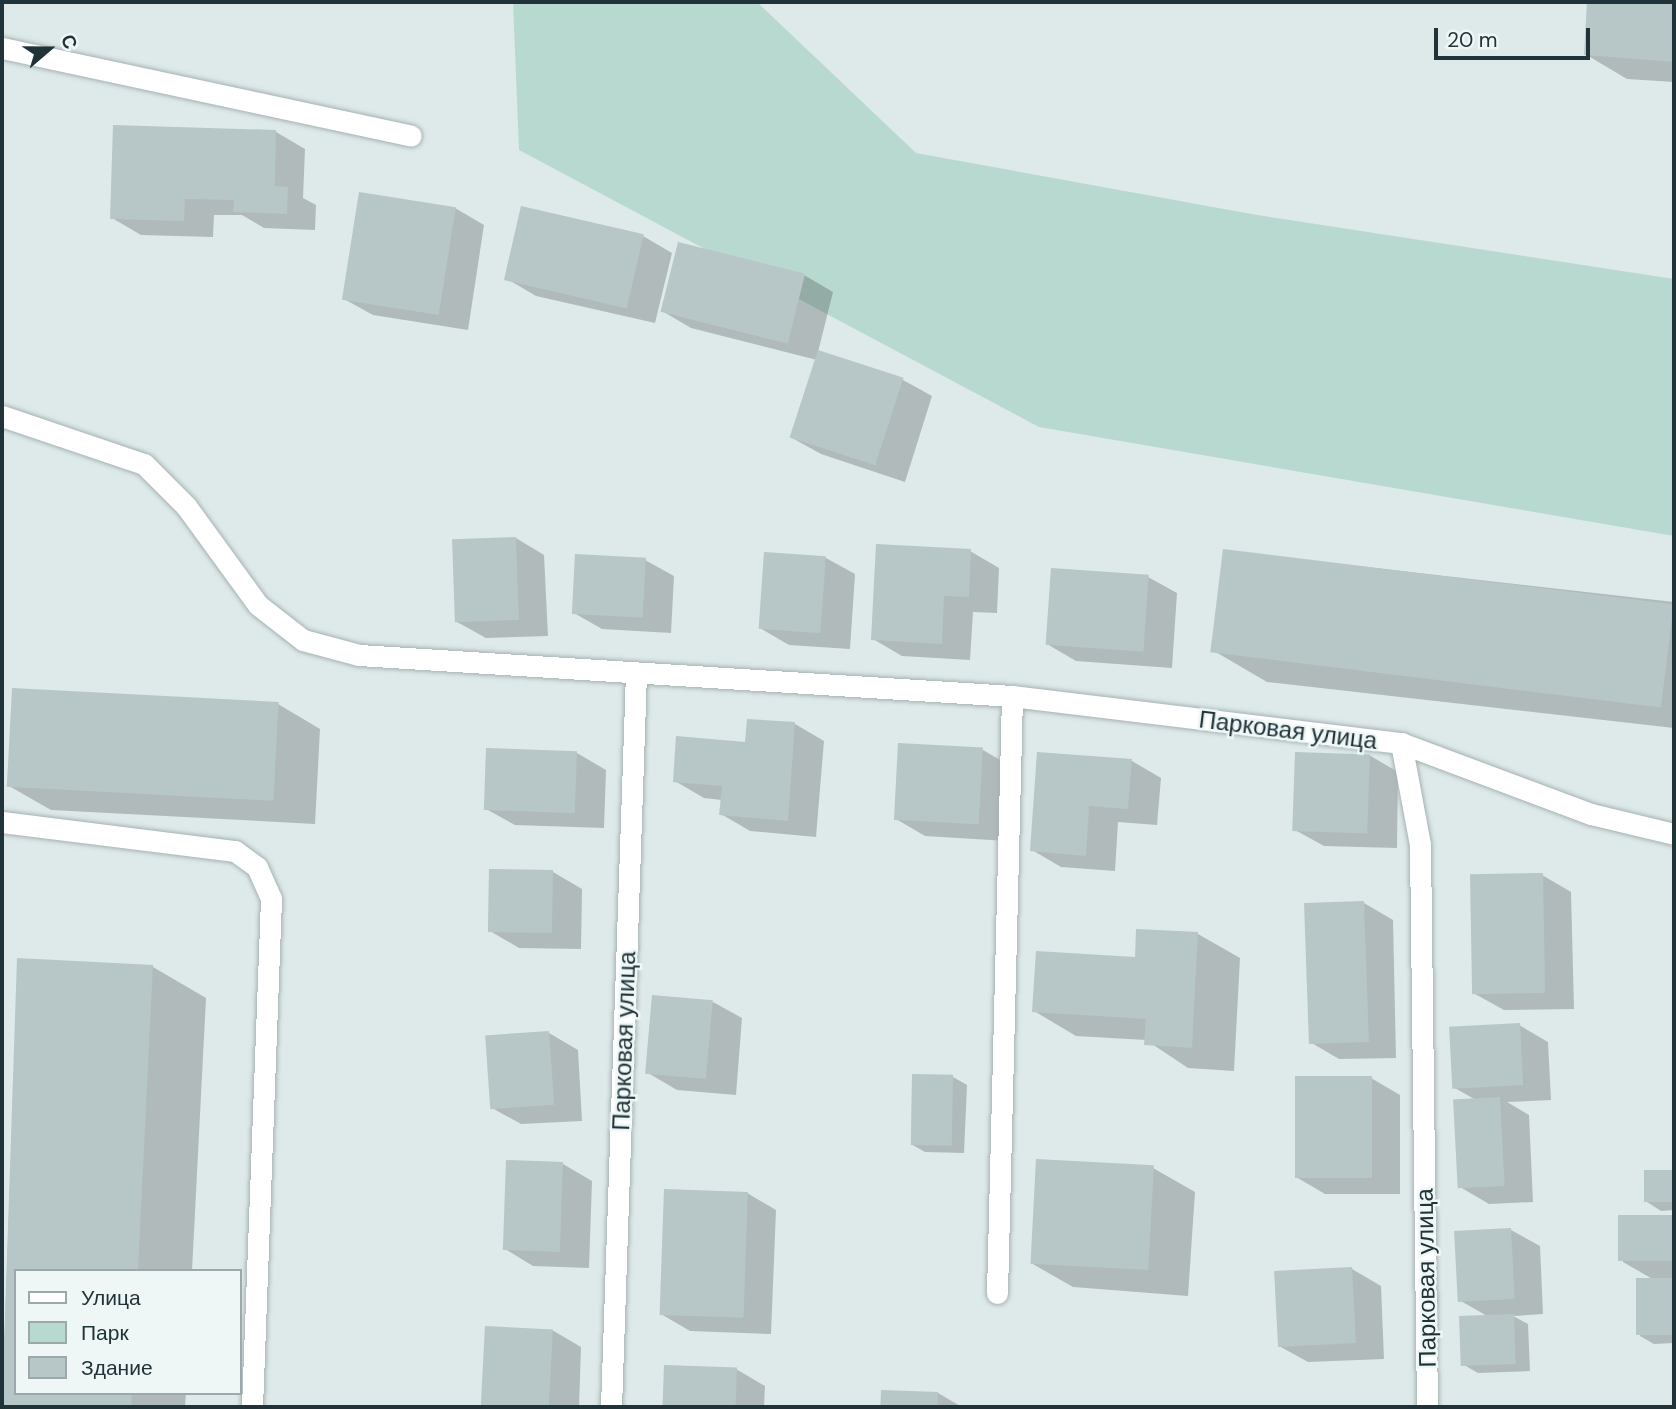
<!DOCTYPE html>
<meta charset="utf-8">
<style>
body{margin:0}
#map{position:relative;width:1676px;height:1409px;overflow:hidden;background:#dee9e9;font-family:"DM Sans",sans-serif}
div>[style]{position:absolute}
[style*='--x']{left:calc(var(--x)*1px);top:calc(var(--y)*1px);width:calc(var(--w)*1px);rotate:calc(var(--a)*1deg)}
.green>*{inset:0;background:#b8d9d0}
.shadow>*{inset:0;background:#0003}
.building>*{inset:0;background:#b7c6c6;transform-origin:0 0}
.roads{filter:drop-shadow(0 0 2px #a5b2b4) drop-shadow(0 0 2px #a5b2b4)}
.minor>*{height:21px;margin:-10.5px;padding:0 10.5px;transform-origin:10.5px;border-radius:10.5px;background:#fff}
span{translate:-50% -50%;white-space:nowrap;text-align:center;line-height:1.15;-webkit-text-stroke:5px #eef6f6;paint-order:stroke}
.street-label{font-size:24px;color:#203338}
.frame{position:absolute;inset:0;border:4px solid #203338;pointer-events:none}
.legend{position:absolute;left:14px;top:1269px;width:228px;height:126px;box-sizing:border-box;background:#eef6f6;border:2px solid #9ca8aa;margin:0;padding:9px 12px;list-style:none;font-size:21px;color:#203338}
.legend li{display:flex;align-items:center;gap:14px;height:35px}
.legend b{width:35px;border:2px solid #9ca8aa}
.north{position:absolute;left:14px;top:14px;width:70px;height:70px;-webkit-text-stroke:5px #eef6f6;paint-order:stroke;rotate:70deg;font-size:19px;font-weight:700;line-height:28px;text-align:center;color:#203338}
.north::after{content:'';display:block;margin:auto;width:24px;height:32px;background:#203338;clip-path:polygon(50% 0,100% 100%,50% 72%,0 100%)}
.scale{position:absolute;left:1434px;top:28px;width:156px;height:32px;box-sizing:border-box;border:4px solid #203338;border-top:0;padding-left:9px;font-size:21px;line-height:24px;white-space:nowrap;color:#203338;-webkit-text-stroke:5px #eef6f6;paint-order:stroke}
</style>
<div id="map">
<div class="green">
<div style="clip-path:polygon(513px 2px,757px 2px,916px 153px,1257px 215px,1674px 279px,1674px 536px,1039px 427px,519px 150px)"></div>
</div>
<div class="shadow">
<div style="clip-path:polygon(1589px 2px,1674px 2px,1674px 82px,1627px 79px,1585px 54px)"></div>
<div style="clip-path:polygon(115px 127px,276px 132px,305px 149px,303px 198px,316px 205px,315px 230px,264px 228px,242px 215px,214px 215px,213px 237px,141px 235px,112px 218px)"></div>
<div style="clip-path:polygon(455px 208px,484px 225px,468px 330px,373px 315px,344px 299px)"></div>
<div style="clip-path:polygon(643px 236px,672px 253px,655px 323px,536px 296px,507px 279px)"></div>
<div style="clip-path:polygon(804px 275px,833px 292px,818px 352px,903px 380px,932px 396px,905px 482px,821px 454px,792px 438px,817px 360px,691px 328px,662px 311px)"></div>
<div style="clip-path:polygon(516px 538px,544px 555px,548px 636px,486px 638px,457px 622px)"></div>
<div style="clip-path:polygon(970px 551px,999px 568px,997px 613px,973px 612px,970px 660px,902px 656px,873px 639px)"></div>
<div style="clip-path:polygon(1225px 551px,1674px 602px,1674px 728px,1267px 682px,1214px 651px)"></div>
<div style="clip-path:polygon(826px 558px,855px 574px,850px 649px,789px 645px,760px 628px)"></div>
<div style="clip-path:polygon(645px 560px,674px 576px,671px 633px,602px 629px,574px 613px)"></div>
<div style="clip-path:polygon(1148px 577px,1177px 593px,1172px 668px,1076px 661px,1047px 644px)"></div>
<div style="clip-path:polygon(278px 704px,320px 729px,315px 824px,51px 810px,9px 786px)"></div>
<div style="clip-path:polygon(795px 724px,824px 741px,816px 837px,750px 831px,721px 814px,722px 800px,704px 798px,675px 781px)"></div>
<div style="clip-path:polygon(983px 750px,1012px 767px,1007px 841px,925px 836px,896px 819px)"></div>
<div style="clip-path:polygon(577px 753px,606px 770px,604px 828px,515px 825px,486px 809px)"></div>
<div style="clip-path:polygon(1039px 754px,1132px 761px,1161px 778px,1157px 825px,1118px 822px,1115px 871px,1061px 867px,1032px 850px)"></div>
<div style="clip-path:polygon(1369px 755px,1398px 772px,1397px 848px,1324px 846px,1295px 830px)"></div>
<div style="clip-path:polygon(553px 872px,582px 889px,581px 949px,519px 948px,490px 931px)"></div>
<div style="clip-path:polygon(1542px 875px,1571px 892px,1574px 1009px,1504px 1010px,1475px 994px)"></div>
<div style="clip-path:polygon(1364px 903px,1393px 920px,1396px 1058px,1339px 1059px,1310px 1042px)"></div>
<div style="clip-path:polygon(1198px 934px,1240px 958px,1234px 1071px,1188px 1068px,1146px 1040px,1076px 1036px,1034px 1011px)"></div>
<div style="clip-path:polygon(18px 960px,153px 967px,206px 998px,192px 1271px,16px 1271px,16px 1393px,186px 1393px,185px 1407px,2px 1407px)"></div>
<div style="clip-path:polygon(713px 1002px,742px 1018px,736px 1095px,677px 1090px,648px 1073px)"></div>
<div style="clip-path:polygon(1519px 1025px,1548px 1042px,1551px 1100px,1507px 1102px,1529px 1115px,1533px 1202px,1489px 1204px,1460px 1187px,1476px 1100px,1453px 1087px)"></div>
<div style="clip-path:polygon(549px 1033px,578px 1050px,582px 1121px,521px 1124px,492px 1108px)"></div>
<div style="clip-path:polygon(953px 1077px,967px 1085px,964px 1153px,925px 1152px,911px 1144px)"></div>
<div style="clip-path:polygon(1371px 1078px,1400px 1095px,1400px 1194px,1325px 1194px,1296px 1177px)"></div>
<div style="clip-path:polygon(563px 1164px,592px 1181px,589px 1268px,533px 1266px,505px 1249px)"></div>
<div style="clip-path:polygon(1153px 1168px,1195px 1192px,1188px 1296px,1073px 1287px,1031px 1263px)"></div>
<div style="clip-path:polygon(1674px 1172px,1674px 1210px,1661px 1211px,1647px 1202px,1646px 1173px)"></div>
<div style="clip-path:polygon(747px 1193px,776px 1210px,771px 1334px,690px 1331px,661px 1314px)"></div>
<div style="clip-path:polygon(1674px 1217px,1674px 1343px,1654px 1344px,1640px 1336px,1656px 1281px,1623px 1262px,1620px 1219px)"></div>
<div style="clip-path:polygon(1511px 1230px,1540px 1246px,1543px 1314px,1513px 1316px,1528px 1324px,1530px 1371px,1478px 1373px,1464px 1365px,1489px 1317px,1459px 1300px)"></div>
<div style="clip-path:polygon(1352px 1269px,1381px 1286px,1384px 1359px,1308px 1362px,1279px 1346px)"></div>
<div style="clip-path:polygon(487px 1327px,552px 1330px,581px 1347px,579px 1407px,484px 1407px)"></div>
<div style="clip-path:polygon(665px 1366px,736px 1369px,765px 1386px,764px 1407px,664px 1407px)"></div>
<div style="clip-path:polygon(883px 1391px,938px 1393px,962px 1407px,882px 1407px)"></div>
</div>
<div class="building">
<div style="clip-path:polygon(1587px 2px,1674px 2px,1674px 62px,1584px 55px)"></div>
<div style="clip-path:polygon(113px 125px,276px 130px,275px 186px,288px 187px,287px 214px,233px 212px,234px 200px,185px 199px,184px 221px,110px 219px)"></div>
<div style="left:359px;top:192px;width:98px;height:109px;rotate:9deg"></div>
<div style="left:521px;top:206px;width:126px;height:76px;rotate:13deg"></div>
<div style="left:678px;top:242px;width:131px;height:72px;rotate:14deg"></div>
<div style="left:818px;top:350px;width:90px;height:92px;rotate:18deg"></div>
<div style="left:516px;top:537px;width:83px;height:64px;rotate:88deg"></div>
<div style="clip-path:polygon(876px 544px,971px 549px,969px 597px,944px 596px,942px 644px,871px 640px)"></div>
<div style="left:1223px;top:549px;width:454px;height:104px;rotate:7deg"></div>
<div style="left:764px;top:552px;width:62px;height:77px;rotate:4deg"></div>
<div style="left:575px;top:554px;width:71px;height:60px;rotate:3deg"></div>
<div style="left:1051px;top:568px;width:98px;height:77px;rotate:4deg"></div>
<div style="left:12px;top:688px;width:267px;height:99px;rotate:3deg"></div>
<div style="clip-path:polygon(747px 719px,795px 722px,788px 821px,719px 815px,722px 786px,673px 782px,676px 736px,745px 742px)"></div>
<div style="left:898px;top:743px;width:85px;height:77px;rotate:3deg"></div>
<div style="left:486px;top:748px;width:91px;height:62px;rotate:2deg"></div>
<div style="clip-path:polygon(1037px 752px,1132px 759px,1128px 809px,1089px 806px,1086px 856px,1030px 851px)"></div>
<div style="left:1295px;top:752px;width:75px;height:79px;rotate:2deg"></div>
<div style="left:489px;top:869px;width:64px;height:63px;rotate:1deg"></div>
<div style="left:1543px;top:873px;width:120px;height:73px;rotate:89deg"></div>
<div style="left:1364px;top:901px;width:141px;height:60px;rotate:88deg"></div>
<div style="clip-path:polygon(1136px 929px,1198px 932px,1192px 1048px,1144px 1045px,1146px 1019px,1032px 1012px,1036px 951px,1135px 957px)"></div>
<div style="clip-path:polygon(17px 958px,153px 965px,138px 1271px,16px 1271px,16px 1393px,132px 1393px,131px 1407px,2px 1407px)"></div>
<div style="left:652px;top:995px;width:61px;height:79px;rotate:5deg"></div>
<div style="left:1520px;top:1023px;width:62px;height:71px;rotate:87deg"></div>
<div style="left:549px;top:1031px;width:74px;height:64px;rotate:86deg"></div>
<div style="left:912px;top:1074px;width:41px;height:71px;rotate:1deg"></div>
<div style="left:1295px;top:1076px;width:77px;height:102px"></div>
<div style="left:1500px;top:1097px;width:89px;height:47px;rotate:87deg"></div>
<div style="left:1036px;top:1159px;width:118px;height:105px;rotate:3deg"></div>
<div style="left:506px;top:1160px;width:57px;height:90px;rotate:2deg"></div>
<div style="left:1674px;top:1170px;width:32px;height:30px;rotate:90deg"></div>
<div style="left:664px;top:1189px;width:84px;height:126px;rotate:2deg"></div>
<div style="left:1674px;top:1215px;width:46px;height:56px;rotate:90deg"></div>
<div style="left:1511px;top:1228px;width:71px;height:57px;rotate:87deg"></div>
<div style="left:1352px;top:1267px;width:76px;height:78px;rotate:87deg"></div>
<div style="left:1674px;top:1278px;width:57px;height:38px;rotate:90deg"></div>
<div style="left:1514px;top:1314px;width:50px;height:55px;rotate:88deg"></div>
<div style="left:485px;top:1326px;width:68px;height:81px;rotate:3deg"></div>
<div style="left:664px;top:1365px;width:73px;height:42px;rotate:2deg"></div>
<div style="left:881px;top:1390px;width:57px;height:17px;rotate:2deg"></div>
</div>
<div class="roads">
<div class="minor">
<div style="--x:2;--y:48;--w:418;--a:12.1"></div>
<div style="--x:2;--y:416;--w:150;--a:18.7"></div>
<div style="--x:144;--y:464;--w:59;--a:45"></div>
<div style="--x:186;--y:506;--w:122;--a:54"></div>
<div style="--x:258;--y:605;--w:57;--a:37.9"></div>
<div style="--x:303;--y:640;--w:58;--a:15"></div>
<div style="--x:359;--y:655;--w:654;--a:3.59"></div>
<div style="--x:1012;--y:696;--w:392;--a:6.9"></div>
<div style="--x:1401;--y:743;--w:104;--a:79.4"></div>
<div style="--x:1420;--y:845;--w:562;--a:89.29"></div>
<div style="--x:1401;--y:743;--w:203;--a:20.5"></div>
<div style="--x:1591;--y:814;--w:85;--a:13.5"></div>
<div style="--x:2;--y:822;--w:235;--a:7.1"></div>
<div style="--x:235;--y:851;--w:27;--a:36"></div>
<div style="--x:257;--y:867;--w:35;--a:66"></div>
<div style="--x:271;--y:899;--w:508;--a:92.14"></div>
<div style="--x:997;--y:1293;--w:597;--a:-88.56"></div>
<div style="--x:611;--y:1407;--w:733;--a:-88.05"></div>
</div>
</div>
<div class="street-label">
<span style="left:1288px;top:730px;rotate:7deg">Парковая улица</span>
<span style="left:624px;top:1041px;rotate:-88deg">Парковая улица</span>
<span style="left:1426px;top:1278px;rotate:-91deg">Парковая улица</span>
</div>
<div class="frame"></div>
<ul class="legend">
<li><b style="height:9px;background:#fff"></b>Улица</li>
<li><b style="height:19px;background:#b8d9d0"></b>Парк</li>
<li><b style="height:19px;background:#b7c6c6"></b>Здание</li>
</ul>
<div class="north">С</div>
<div class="scale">20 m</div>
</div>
